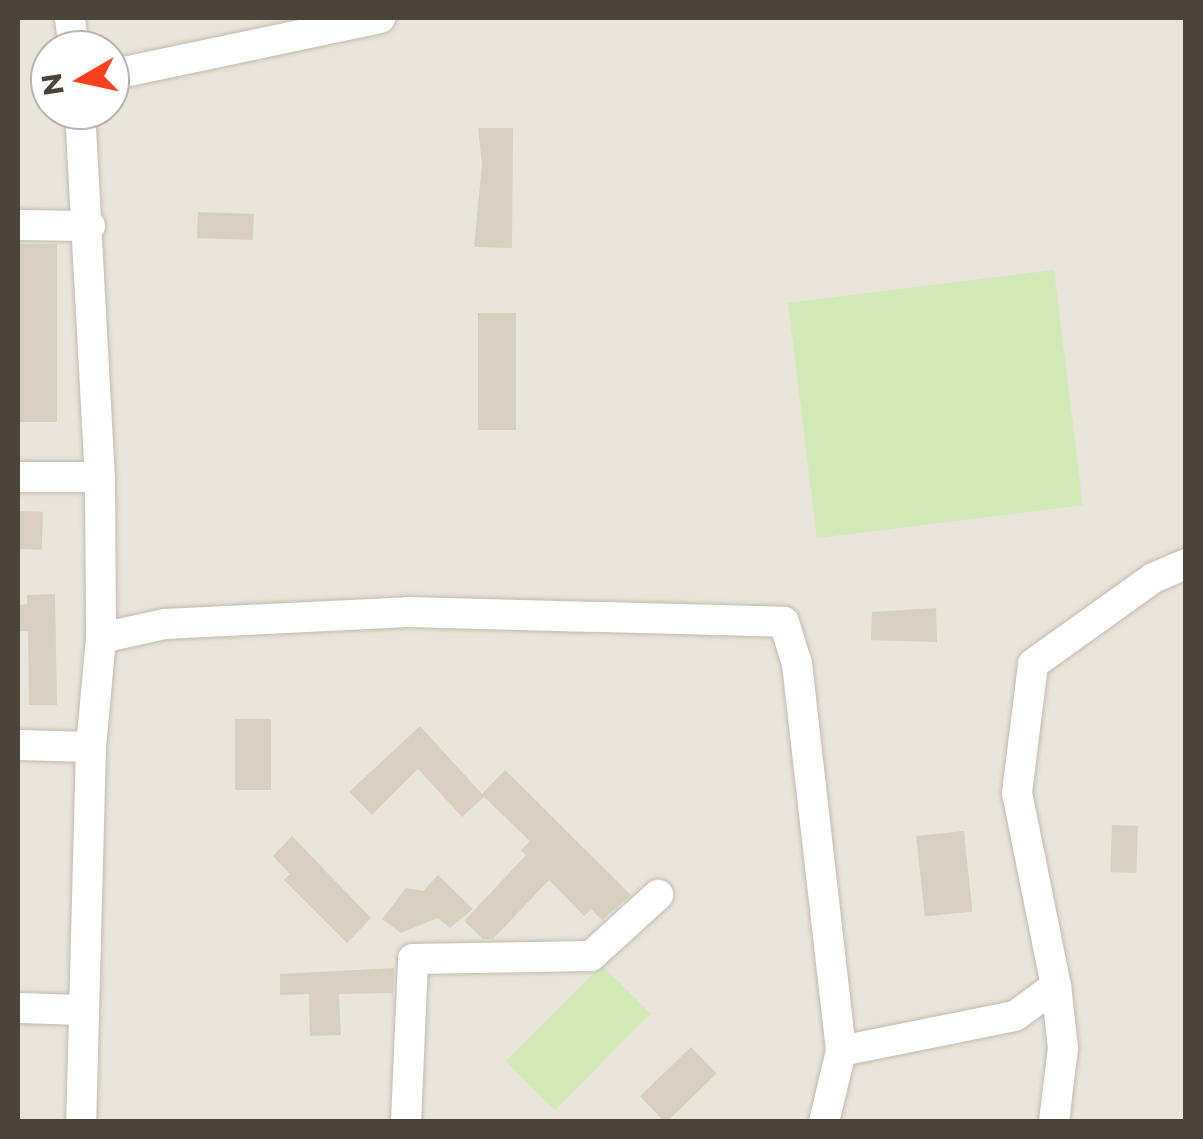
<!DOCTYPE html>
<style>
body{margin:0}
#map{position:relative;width:1203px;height:1139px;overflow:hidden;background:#f6f3ec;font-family:Montserrat,sans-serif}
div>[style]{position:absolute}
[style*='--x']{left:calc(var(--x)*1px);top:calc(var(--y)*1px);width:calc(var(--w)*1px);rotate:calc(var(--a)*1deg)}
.residential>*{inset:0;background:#eae5da}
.green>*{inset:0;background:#d2eab5;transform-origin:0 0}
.building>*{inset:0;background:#d8cfc1;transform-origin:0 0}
.roads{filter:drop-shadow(0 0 2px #c2bbae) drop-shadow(0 0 2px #c2bbae)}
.street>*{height:30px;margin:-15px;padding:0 15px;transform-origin:15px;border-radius:15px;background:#fff}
span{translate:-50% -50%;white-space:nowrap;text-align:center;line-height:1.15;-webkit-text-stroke:9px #fff;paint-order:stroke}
.frame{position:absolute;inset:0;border:20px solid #4b4439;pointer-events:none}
.north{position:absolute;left:30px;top:30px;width:100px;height:100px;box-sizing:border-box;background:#fff;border:2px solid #b7b4b0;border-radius:50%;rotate:261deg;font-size:28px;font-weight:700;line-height:40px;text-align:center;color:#4b4439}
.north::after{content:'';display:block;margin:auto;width:35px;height:45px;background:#fc3f1d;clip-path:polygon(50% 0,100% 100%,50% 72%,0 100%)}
</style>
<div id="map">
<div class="residential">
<div style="clip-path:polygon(evenodd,18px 18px,1185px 18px,1185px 1121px,18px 1121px,18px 18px,50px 50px,110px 50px,110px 110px,50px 110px,50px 50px)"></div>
</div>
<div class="green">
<div style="left:1054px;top:270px;width:237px;height:268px;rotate:83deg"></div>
<div style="left:602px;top:965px;width:69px;height:136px;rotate:45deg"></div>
</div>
<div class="building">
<div style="clip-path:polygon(478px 128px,513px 128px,512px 248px,474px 247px,482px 165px)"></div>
<div style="left:198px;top:212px;width:56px;height:26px;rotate:2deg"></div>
<div style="left:18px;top:244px;width:39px;height:178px"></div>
<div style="left:478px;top:313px;width:38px;height:117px"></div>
<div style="left:18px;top:511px;width:25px;height:38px;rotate:2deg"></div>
<div style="clip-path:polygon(55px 594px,57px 705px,29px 705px,28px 631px,18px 631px,18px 605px,27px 604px,27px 595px)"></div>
<div style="clip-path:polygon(936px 608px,937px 642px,871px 640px,872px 612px)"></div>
<div style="left:235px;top:719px;width:36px;height:71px"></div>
<div style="clip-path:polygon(420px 726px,482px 794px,505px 770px,631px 895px,602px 920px,591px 909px,584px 916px,549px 880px,493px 939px,483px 939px,464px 921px,526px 855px,521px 850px,530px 841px,484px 797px,462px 817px,418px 769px,372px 815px,349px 792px)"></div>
<div style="left:1112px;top:825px;width:26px;height:47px;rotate:2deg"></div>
<div style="left:964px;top:831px;width:81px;height:48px;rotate:84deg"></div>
<div style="clip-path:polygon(292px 836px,371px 918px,347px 943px,284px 880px,290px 874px,273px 856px)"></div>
<div style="clip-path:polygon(438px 875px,473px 909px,450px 928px,438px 918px,401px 933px,382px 919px,406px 888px,423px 891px)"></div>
<div style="clip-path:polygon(394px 968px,393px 993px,339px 994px,341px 1035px,310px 1036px,309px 994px,280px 995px,280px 974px)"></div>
<div style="left:691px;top:1047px;width:37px;height:71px;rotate:46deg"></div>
</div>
<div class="roads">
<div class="street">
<div style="--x:70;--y:18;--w:32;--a:83"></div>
<div style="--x:110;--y:75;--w:276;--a:-11.9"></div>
<div style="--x:80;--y:110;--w:368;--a:86.9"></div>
<div style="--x:100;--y:477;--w:161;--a:89.6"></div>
<div style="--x:101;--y:638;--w:109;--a:95.2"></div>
<div style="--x:91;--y:747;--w:375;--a:91.5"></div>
<div style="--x:18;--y:225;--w:72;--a:0.8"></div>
<div style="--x:18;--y:477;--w:82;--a:0"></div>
<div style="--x:101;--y:638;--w:66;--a:-12.3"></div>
<div style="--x:165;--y:624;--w:243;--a:-2.8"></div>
<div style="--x:408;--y:612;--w:376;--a:1.5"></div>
<div style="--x:784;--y:622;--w:44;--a:72.8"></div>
<div style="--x:797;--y:664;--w:389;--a:83.5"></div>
<div style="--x:18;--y:745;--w:73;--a:1.6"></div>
<div style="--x:18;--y:1008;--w:66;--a:1.7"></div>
<div style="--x:406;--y:1122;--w:163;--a:-87.5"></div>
<div style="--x:413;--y:959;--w:178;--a:-1"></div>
<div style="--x:591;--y:956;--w:91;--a:-42.3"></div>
<div style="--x:824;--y:1122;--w:73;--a:-76.5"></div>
<div style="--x:841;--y:1051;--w:177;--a:-11.4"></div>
<div style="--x:1015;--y:1016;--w:51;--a:-36.2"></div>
<div style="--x:1054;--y:1122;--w:75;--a:-83.1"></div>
<div style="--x:1063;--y:1048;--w:62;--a:-96.4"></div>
<div style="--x:1056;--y:986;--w:197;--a:-101.4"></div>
<div style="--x:1017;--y:793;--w:130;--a:-82.9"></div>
<div style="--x:1033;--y:664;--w:148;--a:-35.6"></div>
<div style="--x:1153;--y:578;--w:36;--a:-23"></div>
</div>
</div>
<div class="frame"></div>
<div class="north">N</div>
</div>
